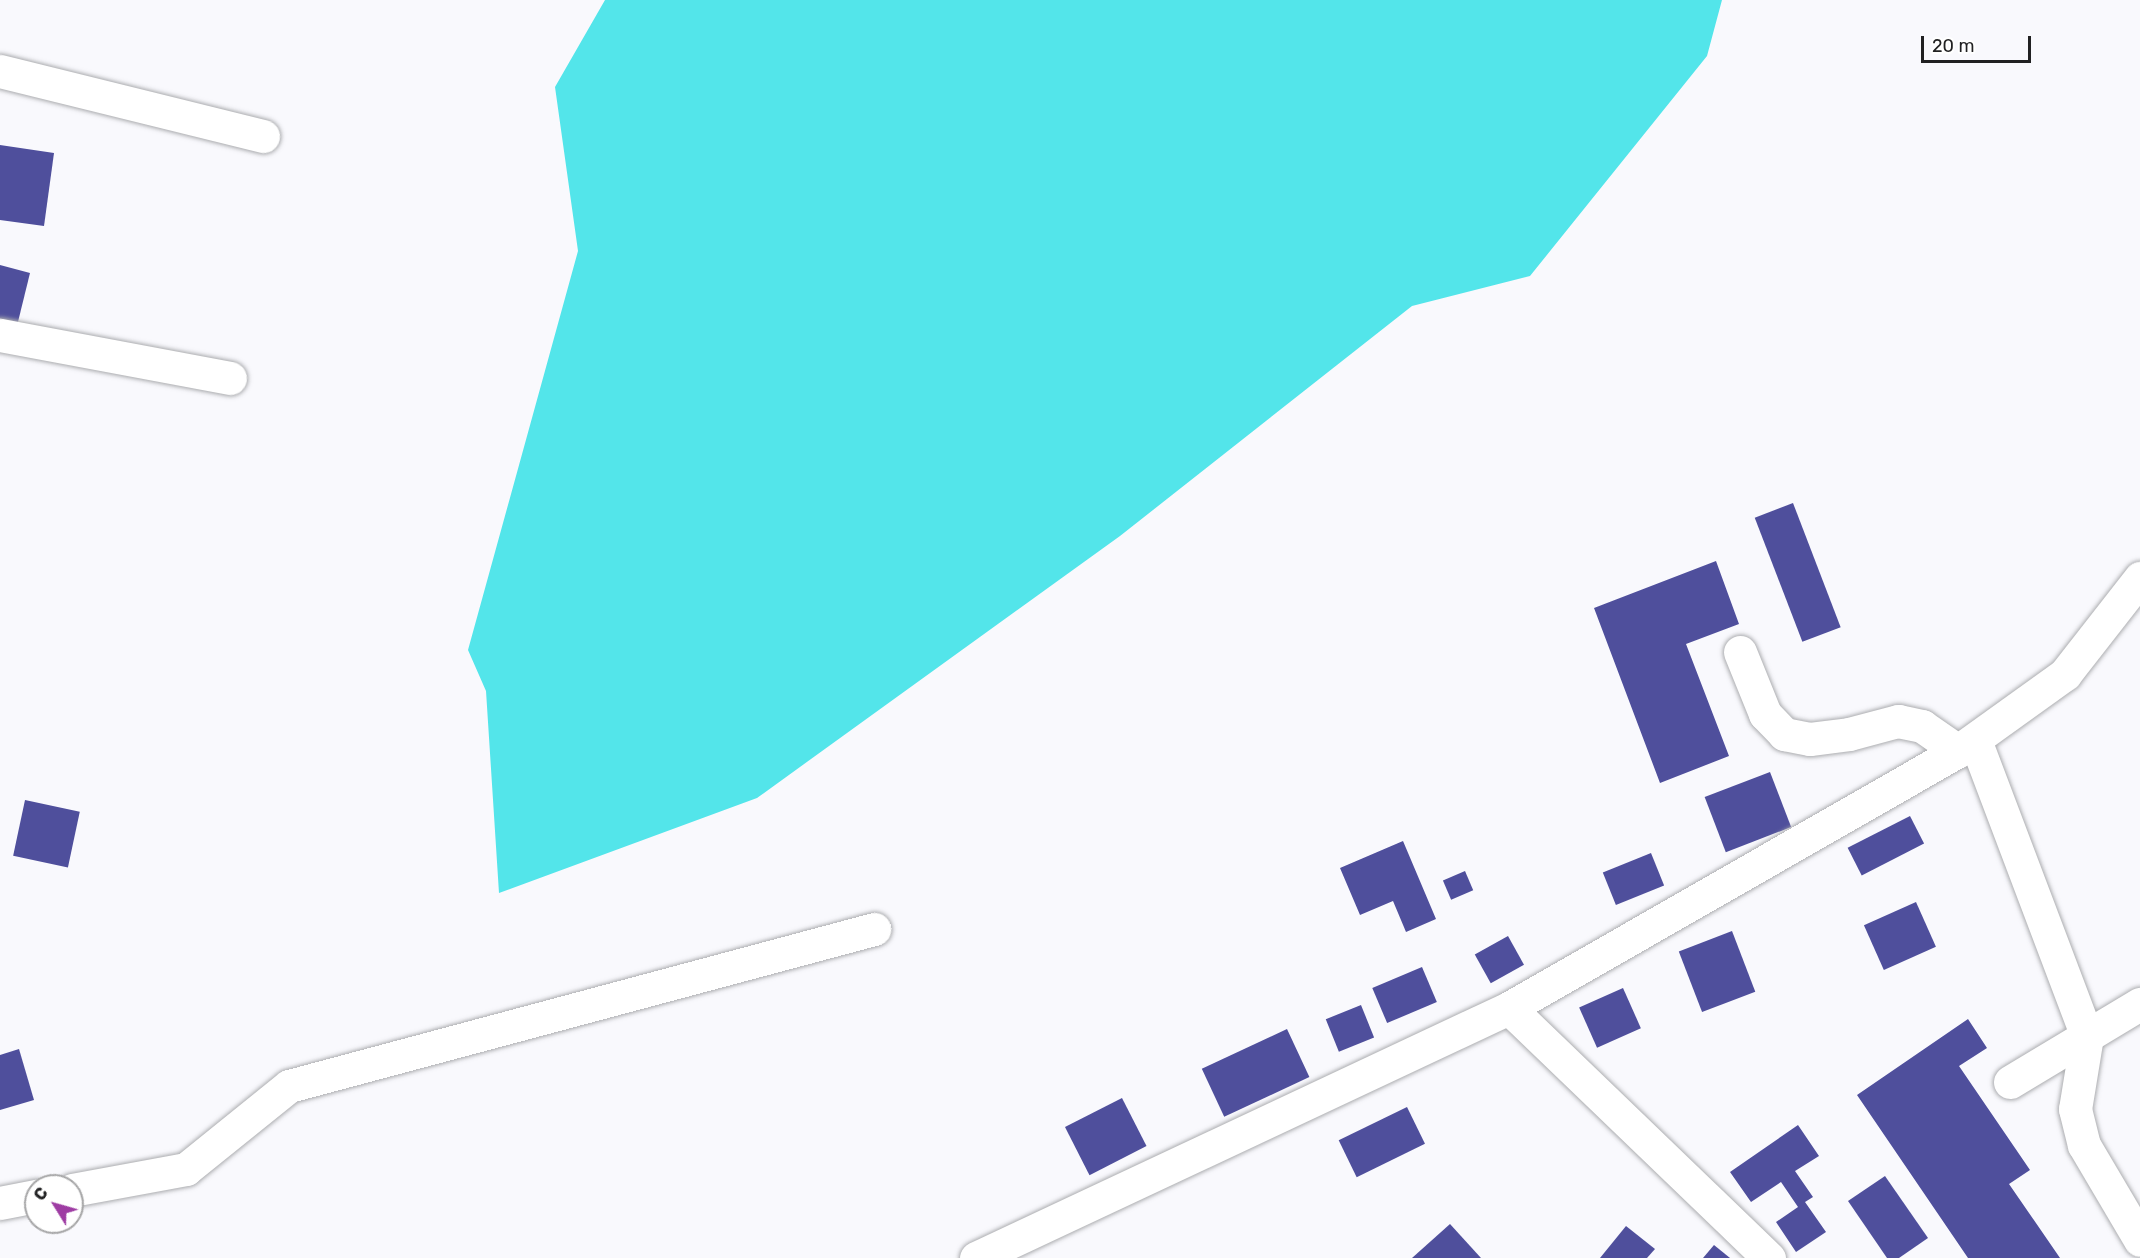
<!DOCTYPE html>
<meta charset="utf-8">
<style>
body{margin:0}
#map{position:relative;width:2140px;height:1258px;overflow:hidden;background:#f9f9fd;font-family:Rubik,sans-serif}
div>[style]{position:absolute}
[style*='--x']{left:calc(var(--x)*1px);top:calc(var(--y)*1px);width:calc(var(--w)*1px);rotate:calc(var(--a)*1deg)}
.water>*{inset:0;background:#53e5ea}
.building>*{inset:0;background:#4f4f9c;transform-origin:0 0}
.roads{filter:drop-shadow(0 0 2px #acadb0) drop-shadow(0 0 2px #acadb0)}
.minor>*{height:33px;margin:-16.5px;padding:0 16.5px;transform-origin:16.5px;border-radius:16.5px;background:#fff}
span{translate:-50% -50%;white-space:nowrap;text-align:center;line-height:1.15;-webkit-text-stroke:6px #fff;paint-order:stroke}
.north{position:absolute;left:24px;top:1174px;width:60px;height:60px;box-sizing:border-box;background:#fff;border:2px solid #a6a6a7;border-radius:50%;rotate:307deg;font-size:16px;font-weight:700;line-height:24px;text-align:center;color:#212122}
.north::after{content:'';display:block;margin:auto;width:21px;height:27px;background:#9e3ca3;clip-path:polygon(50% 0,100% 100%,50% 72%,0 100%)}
.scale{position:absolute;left:1921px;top:36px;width:110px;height:27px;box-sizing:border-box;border:3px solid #212122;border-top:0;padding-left:8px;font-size:18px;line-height:21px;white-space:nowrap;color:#212122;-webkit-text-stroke:4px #fff;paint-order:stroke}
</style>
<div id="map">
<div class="water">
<div style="clip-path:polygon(605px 0,1722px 0,1707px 56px,1530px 276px,1412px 306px,1120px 536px,757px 798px,499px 893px,486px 691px,468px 650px,578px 251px,555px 87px)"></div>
</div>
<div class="building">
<div style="clip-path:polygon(0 145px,54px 153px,44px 226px,0 220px)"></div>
<div style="clip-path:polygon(0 265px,30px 273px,15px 334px,0 330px)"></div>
<div style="left:1793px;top:503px;width:133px;height:41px;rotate:69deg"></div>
<div style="clip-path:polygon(1716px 561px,1739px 624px,1686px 644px,1729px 756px,1660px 783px,1594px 608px)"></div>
<div style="left:1770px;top:772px;width:59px;height:70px;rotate:69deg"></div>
<div style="left:25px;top:800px;width:56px;height:57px;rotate:12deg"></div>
<div style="left:1910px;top:816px;width:31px;height:70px;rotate:63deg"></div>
<div style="clip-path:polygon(1403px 841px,1436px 919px,1406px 932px,1393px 901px,1360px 915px,1340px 868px)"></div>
<div style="left:1651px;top:853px;width:35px;height:52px;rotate:68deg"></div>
<div style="left:1465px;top:871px;width:21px;height:24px;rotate:67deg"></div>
<div style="left:1916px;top:902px;width:49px;height:57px;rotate:66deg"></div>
<div style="left:1732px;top:931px;width:65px;height:57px;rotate:69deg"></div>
<div style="left:1508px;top:936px;width:33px;height:38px;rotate:61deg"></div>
<div style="left:1422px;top:967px;width:38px;height:54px;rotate:67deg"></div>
<div style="left:1623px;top:988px;width:44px;height:48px;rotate:66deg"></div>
<div style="left:1361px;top:1005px;width:35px;height:38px;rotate:68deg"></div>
<div style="clip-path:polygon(1968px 1019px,1987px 1048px,1959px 1066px,2030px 1170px,2009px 1184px,2060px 1258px,1968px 1258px,1857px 1095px)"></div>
<div style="left:1287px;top:1029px;width:53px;height:94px;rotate:65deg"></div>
<div style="clip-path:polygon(19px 1049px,34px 1100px,0 1110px,0 1055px)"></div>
<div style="left:1122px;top:1098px;width:54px;height:64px;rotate:63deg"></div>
<div style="left:1407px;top:1107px;width:41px;height:76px;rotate:64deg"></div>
<div style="clip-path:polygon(1798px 1125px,1819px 1156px,1795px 1171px,1813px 1197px,1805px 1202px,1826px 1232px,1796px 1252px,1776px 1222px,1798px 1207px,1781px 1182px,1751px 1202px,1730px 1172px)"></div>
<div style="clip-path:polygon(1885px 1176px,1928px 1238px,1899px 1258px,1887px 1258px,1848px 1201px)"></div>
<div style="clip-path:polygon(1450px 1224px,1481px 1258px,1412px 1258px)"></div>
<div style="clip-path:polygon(1626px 1226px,1655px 1249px,1647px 1258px,1600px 1258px)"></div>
<div style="clip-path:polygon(1714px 1245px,1730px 1258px,1703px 1258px)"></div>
</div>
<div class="roads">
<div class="minor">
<div style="--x:0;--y:71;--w:271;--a:13.9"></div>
<div style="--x:0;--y:335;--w:234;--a:10.6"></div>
<div style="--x:1740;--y:652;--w:67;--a:68"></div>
<div style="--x:1765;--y:714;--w:28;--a:46"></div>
<div style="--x:1784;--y:734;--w:26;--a:11"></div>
<div style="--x:1810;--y:739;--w:39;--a:-7"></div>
<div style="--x:1849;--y:734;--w:51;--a:-14.9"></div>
<div style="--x:1898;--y:721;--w:25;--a:12"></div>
<div style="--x:1922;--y:726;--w:44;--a:34.8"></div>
<div style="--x:1975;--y:740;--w:316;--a:69.3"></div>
<div style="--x:2087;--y:1036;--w:74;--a:99.3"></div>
<div style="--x:2075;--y:1109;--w:37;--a:76"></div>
<div style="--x:2084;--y:1145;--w:110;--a:59.5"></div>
<div style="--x:1509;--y:1008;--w:361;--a:43.9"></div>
<div style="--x:2010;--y:1082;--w:152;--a:-31"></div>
<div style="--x:72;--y:1190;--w:116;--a:-10.4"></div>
<div style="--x:186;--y:1169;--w:132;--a:-38.9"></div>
<div style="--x:289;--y:1086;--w:606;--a:-15.02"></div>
<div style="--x:0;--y:1203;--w:37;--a:-11"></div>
<div style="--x:976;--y:1258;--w:589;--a:-25.13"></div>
<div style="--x:1509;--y:1008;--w:517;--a:-29.79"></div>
<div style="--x:1958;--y:751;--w:132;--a:-35.7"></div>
<div style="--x:2065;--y:674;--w:122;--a:-52"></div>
</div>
</div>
<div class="north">С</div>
<div class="scale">20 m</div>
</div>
